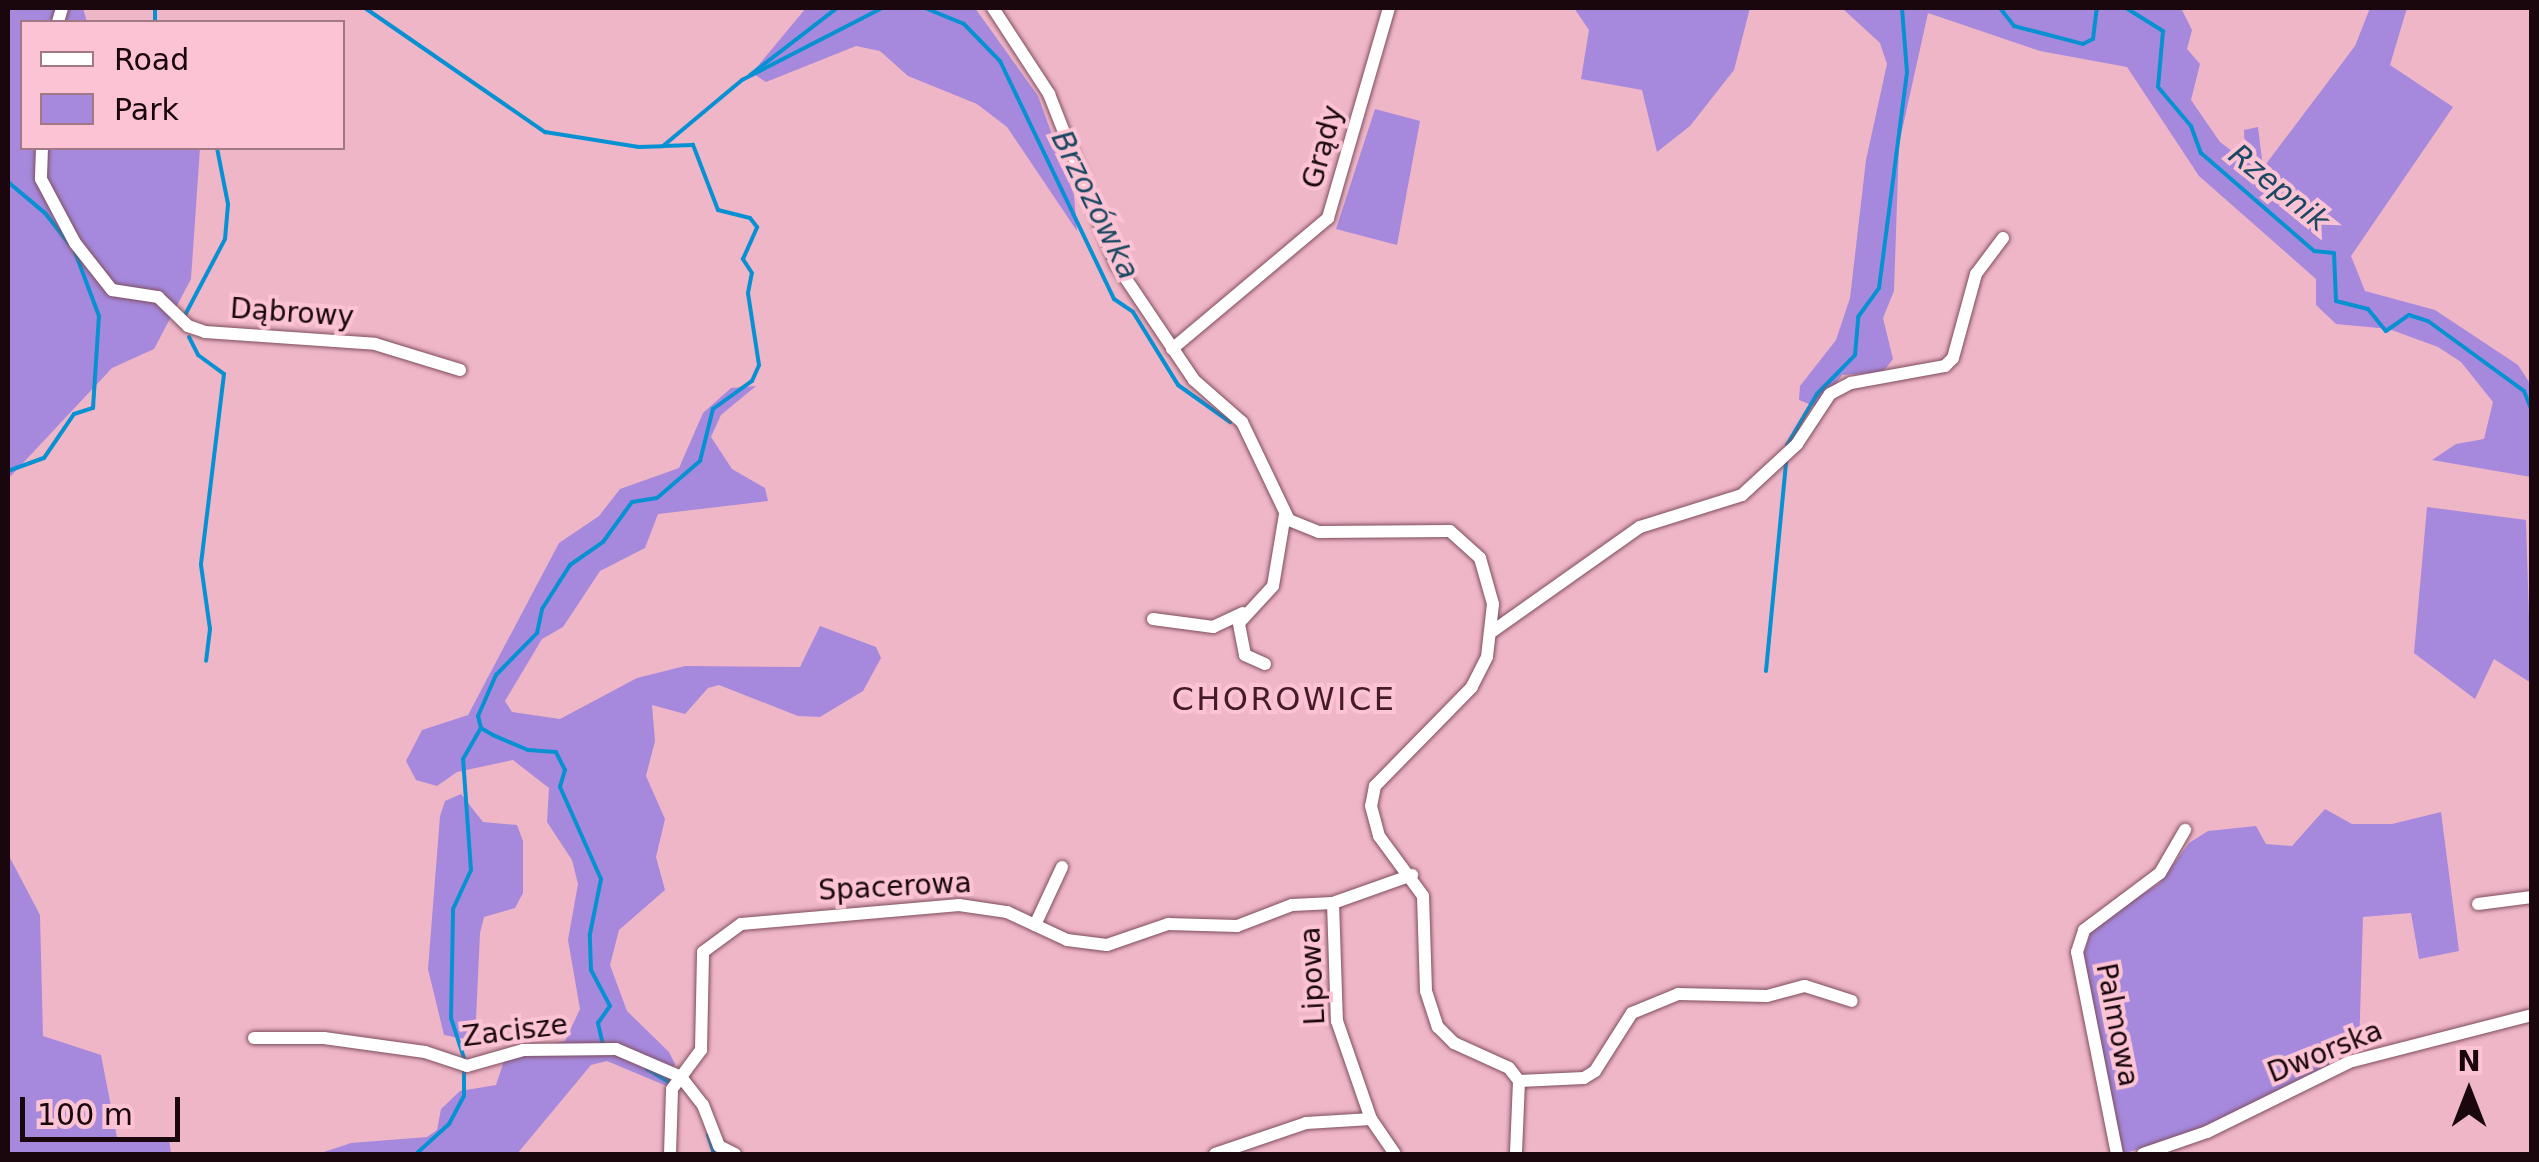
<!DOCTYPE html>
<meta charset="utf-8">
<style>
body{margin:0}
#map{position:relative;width:2539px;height:1162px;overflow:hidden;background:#efb6c7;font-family:"DejaVu Sans",sans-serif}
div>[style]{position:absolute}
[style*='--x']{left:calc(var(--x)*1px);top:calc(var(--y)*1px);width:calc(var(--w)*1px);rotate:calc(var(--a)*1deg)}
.green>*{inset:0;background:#a689dd}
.stream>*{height:4px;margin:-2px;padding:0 2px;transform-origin:2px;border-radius:2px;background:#0891d2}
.roads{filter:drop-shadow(0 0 2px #7e4e5e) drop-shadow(0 0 2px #7e4e5e)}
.minor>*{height:12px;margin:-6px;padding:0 6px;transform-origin:6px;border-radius:6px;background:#fff}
span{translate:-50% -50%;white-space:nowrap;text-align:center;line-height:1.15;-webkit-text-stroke:8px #fcc3d4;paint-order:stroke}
.street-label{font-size:28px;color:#19070d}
.water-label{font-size:30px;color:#1a4762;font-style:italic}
.quarter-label{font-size:32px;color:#451b2a;letter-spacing:2.5px}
.frame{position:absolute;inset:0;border:10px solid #19070d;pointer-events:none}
.legend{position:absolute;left:20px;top:20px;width:325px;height:130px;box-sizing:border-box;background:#fcc3d4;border:2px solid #a17884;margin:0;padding:12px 18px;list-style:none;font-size:30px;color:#19070d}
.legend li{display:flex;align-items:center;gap:20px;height:50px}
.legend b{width:50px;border:2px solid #a17884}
.north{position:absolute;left:2419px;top:1042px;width:100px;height:100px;-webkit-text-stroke:8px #fcc3d4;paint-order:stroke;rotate:0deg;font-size:28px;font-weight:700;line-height:40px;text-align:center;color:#19070d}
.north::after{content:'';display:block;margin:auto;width:35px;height:45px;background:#19070d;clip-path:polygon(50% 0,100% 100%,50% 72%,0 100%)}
.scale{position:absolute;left:20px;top:1097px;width:160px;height:45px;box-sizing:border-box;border:5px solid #19070d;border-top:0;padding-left:12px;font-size:30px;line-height:35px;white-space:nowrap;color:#19070d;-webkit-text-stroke:8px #fcc3d4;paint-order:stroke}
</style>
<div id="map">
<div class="green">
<div style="clip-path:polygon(8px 8px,83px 8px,87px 22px,22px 22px,22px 148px,200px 148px,191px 279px,154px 349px,112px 368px,8px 479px)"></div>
<div style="clip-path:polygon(806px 8px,975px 8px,1038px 96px,1074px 195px,1077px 231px,1007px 127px,977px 104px,908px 76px,880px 51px,856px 46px,766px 82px,752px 73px)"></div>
<div style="clip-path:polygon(1574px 8px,1750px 8px,1734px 70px,1690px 126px,1657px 152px,1642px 90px,1581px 79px,1589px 30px)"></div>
<div style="clip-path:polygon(1842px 8px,2181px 8px,2192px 30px,2187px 49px,2200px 64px,2191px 100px,2220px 142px,2245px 161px,2244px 130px,2258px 127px,2263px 168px,2355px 46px,2370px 8px,2407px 8px,2390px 65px,2453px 107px,2351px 256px,2365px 291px,2435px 310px,2518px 365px,2531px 385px,2531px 477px,2432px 460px,2456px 444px,2484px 439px,2493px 402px,2461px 362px,2438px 347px,2389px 329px,2336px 324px,2316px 305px,2316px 279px,2199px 176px,2127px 67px,2040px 51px,1928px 13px,1899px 144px,1894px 291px,1883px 318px,1893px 359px,1883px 372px,1842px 375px,1819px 408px,1799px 400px,1800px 386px,1836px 340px,1850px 298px,1866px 160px,1887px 64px,1880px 43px)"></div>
<div style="clip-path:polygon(1375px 109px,1420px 121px,1397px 245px,1336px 229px)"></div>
<div style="clip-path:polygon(756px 386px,721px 415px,711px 437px,732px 469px,765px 488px,768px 501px,658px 514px,645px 548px,600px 571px,563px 627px,542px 639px,505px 701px,512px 712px,560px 719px,637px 678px,685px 666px,800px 667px,820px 626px,876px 647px,881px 658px,863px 691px,820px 717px,798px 716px,719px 685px,708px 688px,685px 714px,652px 705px,655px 741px,646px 776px,665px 819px,656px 857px,665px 890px,619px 930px,610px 965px,627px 1011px,669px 1052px,675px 1064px,669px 1087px,607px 1061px,591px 1065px,517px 1154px,318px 1154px,351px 1143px,427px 1137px,437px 1130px,441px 1109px,460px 1091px,496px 1085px,507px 1052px,565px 1041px,580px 1009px,568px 940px,578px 884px,572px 860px,547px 822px,549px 788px,513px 760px,457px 772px,437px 786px,416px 780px,406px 761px,422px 730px,468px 715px,559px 543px,599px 516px,620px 489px,679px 468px,703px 413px,731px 388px)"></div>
<div style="clip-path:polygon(2427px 507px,2526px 520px,2531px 683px,2494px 659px,2475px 699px,2414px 653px)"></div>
<div style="clip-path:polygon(461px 794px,483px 822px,517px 825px,523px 841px,523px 893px,515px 908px,484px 917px,480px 933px,475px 1041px,444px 1035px,428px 969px,440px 816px,445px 801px)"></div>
<div style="clip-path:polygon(2325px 809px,2352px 824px,2392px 824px,2441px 812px,2459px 951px,2419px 959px,2411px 913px,2363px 917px,2359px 1050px,2187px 1136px,2121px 1154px,2082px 960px,2093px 925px,2160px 883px,2189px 843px,2208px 831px,2256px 826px,2266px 844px,2292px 846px)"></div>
<div style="clip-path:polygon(8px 854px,40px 915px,43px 1036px,101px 1055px,117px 1137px,169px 1138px,171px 1154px,8px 1154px)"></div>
</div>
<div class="stream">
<div style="--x:365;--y:8;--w:219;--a:34.6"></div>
<div style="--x:545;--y:132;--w:95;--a:9.1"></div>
<div style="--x:639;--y:147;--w:24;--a:-2"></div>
<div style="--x:663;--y:146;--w:103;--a:-39.9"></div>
<div style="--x:742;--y:80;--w:157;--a:-27.2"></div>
<div style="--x:925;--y:8;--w:42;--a:22.3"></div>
<div style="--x:964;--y:24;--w:52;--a:45.8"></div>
<div style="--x:1000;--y:61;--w:264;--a:64.4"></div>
<div style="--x:1114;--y:299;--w:23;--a:34"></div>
<div style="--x:1133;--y:312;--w:86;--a:58.3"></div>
<div style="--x:1178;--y:385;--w:64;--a:35.4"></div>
<div style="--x:2000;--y:8;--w:23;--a:52"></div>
<div style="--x:2014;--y:26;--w:71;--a:14.6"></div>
<div style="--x:2083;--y:44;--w:11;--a:-27"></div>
<div style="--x:2093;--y:39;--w:31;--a:-83"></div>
<div style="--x:2126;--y:8;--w:44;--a:31.9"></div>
<div style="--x:2163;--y:31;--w:56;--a:95.1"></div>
<div style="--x:2158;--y:87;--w:51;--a:49.8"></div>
<div style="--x:2191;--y:126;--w:29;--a:70"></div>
<div style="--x:2201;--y:153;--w:150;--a:40.9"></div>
<div style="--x:2314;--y:251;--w:20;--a:6"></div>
<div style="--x:2334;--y:253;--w:48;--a:87.6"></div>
<div style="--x:2336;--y:301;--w:33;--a:14"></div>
<div style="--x:2368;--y:309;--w:28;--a:51"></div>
<div style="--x:2386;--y:331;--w:28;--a:-35"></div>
<div style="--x:2409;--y:315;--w:20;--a:18"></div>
<div style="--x:2428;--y:321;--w:119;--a:36.1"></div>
<div style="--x:2524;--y:391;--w:22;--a:68"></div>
<div style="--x:155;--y:22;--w:14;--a:-90"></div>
<div style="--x:750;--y:75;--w:110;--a:-37.6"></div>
<div style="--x:8;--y:182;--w:48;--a:40"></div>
<div style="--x:45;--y:213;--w:41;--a:52"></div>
<div style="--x:185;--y:315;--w:86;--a:-62.2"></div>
<div style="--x:225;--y:239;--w:35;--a:-85"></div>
<div style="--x:228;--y:204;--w:57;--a:-101.1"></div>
<div style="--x:189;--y:337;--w:20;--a:63"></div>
<div style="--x:198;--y:355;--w:32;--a:36"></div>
<div style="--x:224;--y:374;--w:192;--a:96.9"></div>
<div style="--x:201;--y:565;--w:65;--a:82"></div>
<div style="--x:210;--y:629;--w:32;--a:97"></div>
<div style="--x:1787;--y:445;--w:59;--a:-59.5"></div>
<div style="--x:1817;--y:394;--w:54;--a:-45.7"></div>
<div style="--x:1855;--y:355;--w:38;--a:-85"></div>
<div style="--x:1858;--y:317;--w:36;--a:-54"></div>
<div style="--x:1879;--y:288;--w:218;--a:-82.6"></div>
<div style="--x:1907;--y:72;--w:64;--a:-94.5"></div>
<div style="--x:8;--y:471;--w:38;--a:-20"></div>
<div style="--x:44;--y:458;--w:53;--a:-55.7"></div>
<div style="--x:74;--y:414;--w:20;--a:-18"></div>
<div style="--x:93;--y:408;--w:92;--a:-86.3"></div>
<div style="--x:99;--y:316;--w:68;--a:-110.6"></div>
<div style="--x:1766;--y:671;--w:210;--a:-84.5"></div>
<div style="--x:603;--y:1045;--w:23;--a:-103"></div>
<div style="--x:598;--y:1023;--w:21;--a:-55"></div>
<div style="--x:610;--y:1006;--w:41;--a:-117.8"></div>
<div style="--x:591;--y:970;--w:36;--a:-92"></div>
<div style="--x:590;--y:934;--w:56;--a:-78.7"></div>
<div style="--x:601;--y:879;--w:101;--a:-114"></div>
<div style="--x:560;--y:787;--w:18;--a:-74"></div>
<div style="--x:565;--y:770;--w:20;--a:-117"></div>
<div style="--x:556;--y:752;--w:28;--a:-176"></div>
<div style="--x:528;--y:750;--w:38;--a:-157"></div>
<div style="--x:493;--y:735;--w:14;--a:-150"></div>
<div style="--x:481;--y:728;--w:12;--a:-104"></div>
<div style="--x:478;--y:716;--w:45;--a:-66.3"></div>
<div style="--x:496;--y:675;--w:59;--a:-45.7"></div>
<div style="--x:537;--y:633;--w:25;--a:-78"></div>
<div style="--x:542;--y:609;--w:52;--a:-57.5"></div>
<div style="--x:570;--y:565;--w:40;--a:-34.9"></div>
<div style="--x:603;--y:542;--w:49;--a:-54.1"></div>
<div style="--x:632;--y:502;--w:25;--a:-9"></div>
<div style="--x:657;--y:498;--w:57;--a:-40.7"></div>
<div style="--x:700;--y:461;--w:54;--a:-76"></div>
<div style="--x:713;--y:409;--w:48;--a:-35.7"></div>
<div style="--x:752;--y:381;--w:17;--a:-66"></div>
<div style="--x:759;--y:365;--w:73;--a:-98.7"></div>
<div style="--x:748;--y:293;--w:20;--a:-79"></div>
<div style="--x:752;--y:273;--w:17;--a:-123"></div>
<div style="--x:743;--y:259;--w:35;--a:-66"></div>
<div style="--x:757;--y:227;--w:11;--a:-128"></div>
<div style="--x:750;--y:218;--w:33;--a:-166"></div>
<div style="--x:718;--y:210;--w:70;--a:-111"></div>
<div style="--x:693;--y:145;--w:30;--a:178"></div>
<div style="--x:464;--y:1058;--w:42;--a:-108"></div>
<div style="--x:451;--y:1018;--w:109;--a:-88.9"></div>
<div style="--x:453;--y:909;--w:43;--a:-65.2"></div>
<div style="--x:471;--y:870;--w:111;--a:-94.1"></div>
<div style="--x:463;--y:759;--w:34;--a:-60"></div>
<div style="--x:647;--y:1069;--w:26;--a:31"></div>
<div style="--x:708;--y:1135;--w:20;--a:72"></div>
<div style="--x:416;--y:1154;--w:45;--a:-42.3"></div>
<div style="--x:449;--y:1124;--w:32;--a:-62"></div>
<div style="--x:464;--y:1096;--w:24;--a:-90"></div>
</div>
<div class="roads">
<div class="minor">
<div style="--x:993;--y:8;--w:103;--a:56.9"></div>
<div style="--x:1049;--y:94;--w:183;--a:68.5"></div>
<div style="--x:1116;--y:264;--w:140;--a:56.1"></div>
<div style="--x:1194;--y:380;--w:64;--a:41.2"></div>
<div style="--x:1242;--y:422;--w:109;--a:64.4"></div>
<div style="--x:1289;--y:520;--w:32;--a:22"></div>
<div style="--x:1319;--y:532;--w:131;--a:-0.4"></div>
<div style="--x:1450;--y:531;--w:40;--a:42"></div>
<div style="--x:1480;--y:558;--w:48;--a:74.2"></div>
<div style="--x:1493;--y:604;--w:53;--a:96.5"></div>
<div style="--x:1487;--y:657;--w:34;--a:117"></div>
<div style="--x:1472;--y:687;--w:139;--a:134.4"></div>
<div style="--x:1375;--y:786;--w:20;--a:101"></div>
<div style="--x:1371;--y:806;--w:31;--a:75"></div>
<div style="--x:1379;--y:836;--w:74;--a:53.7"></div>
<div style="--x:1423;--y:896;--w:95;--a:88.2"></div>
<div style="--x:1426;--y:991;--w:38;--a:72"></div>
<div style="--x:1438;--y:1027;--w:23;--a:45"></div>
<div style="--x:1454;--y:1043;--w:60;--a:24.4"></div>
<div style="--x:1509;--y:1068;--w:16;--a:52"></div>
<div style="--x:1519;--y:1081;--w:73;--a:92.4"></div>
<div style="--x:58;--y:22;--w:15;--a:-74"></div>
<div style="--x:42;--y:148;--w:31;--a:92"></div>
<div style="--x:41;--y:179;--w:72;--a:62"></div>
<div style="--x:75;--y:243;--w:60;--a:51.8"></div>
<div style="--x:112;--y:290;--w:47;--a:8.7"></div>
<div style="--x:158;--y:297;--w:42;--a:44"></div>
<div style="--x:188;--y:326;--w:18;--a:19"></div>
<div style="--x:205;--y:332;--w:170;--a:4"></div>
<div style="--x:375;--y:344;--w:89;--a:17"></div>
<div style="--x:1172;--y:349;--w:204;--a:-40"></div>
<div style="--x:1328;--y:218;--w:219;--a:-73.8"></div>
<div style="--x:1153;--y:619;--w:61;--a:7.6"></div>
<div style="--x:1213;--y:627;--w:33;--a:-25"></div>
<div style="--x:1493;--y:631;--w:180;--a:-35.3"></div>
<div style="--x:1640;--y:527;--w:107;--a:-17.4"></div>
<div style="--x:1742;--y:495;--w:75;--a:-42.8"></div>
<div style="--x:1797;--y:444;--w:60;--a:-56.6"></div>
<div style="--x:1830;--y:394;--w:24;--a:-28"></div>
<div style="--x:1851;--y:383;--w:96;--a:-10.3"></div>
<div style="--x:1945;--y:366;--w:11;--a:-45"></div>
<div style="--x:1953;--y:358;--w:87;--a:-74.7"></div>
<div style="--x:1976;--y:274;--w:45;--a:-53.1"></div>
<div style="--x:1265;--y:664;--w:22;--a:-156"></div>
<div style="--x:1245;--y:655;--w:33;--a:-101"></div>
<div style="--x:1239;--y:623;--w:50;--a:-47.4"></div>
<div style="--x:1273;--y:586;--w:73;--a:-80.5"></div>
<div style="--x:1333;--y:903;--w:118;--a:88.1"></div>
<div style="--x:1337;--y:1021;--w:104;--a:70.9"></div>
<div style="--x:1371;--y:1119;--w:42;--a:55.6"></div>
<div style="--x:2478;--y:904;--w:54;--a:-7.4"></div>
<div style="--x:1035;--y:925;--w:64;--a:-65"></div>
<div style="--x:254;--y:1038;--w:70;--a:0"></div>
<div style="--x:324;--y:1038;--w:102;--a:7.9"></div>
<div style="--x:425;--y:1052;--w:44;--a:18.4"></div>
<div style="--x:467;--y:1066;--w:58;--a:-15.9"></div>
<div style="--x:523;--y:1050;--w:93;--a:-0.6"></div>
<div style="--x:616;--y:1049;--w:71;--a:23.3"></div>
<div style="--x:681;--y:1077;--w:36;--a:52"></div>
<div style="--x:703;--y:1105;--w:44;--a:68.7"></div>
<div style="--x:719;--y:1146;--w:18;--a:27"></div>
<div style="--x:1519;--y:1081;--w:65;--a:-2.6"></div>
<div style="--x:1584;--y:1078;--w:13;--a:-32"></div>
<div style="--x:1595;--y:1071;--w:69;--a:-57.5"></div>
<div style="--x:1632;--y:1013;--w:50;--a:-22.4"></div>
<div style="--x:1678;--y:994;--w:89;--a:1.3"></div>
<div style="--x:1767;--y:996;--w:39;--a:-15"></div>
<div style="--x:1805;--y:986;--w:49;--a:17.7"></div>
<div style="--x:670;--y:1154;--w:65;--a:-88.2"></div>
<div style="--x:672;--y:1089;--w:49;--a:-53.4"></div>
<div style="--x:701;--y:1050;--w:98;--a:-88.8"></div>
<div style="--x:703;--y:952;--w:47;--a:-36.4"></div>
<div style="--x:741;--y:924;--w:219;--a:-5"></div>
<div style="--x:959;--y:905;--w:49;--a:8.3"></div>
<div style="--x:1007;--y:912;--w:66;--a:25"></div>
<div style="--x:1067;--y:940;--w:40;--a:7.1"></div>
<div style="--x:1107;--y:945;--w:65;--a:-19"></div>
<div style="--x:1168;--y:924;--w:69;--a:1.7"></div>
<div style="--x:1237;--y:926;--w:59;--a:-20.9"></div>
<div style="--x:1292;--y:905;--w:41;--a:-2.8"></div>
<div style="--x:1333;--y:903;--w:84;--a:-19.5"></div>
<div style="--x:1215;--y:1154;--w:96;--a:-18.8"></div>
<div style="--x:1306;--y:1123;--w:65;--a:-3.5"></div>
<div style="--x:2117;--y:1154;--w:206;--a:-101.2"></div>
<div style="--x:2077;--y:952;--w:23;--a:-72"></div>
<div style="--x:2084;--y:930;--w:95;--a:-36.9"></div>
<div style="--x:2160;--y:873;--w:50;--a:-59.8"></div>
<div style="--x:2143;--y:1154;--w:68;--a:-19"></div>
<div style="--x:2207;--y:1132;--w:158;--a:-26.2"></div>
<div style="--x:2349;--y:1062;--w:189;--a:-14.4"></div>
</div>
</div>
<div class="street-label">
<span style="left:1323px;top:147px;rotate:-75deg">Grądy</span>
<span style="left:292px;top:313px;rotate:4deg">Dąbrowy</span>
<span style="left:895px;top:887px;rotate:-3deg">Spacerowa</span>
<span style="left:1313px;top:976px;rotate:-93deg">Lipowa</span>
<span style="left:2117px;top:1025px;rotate:79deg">Palmowa</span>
<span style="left:515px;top:1031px;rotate:-7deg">Zacisze</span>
<span style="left:2325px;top:1052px;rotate:-22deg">Dworska</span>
</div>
<div class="water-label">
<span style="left:2279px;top:188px;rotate:39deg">Rzepnik</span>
<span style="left:1095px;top:205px;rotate:64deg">Brzozówka</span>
</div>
<div class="quarter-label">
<span style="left:1284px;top:699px">CHOROWICE</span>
</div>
<div class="frame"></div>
<ul class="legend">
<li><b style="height:12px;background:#fff"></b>Road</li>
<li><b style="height:28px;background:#a689dd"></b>Park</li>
</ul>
<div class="north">N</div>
<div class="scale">100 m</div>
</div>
